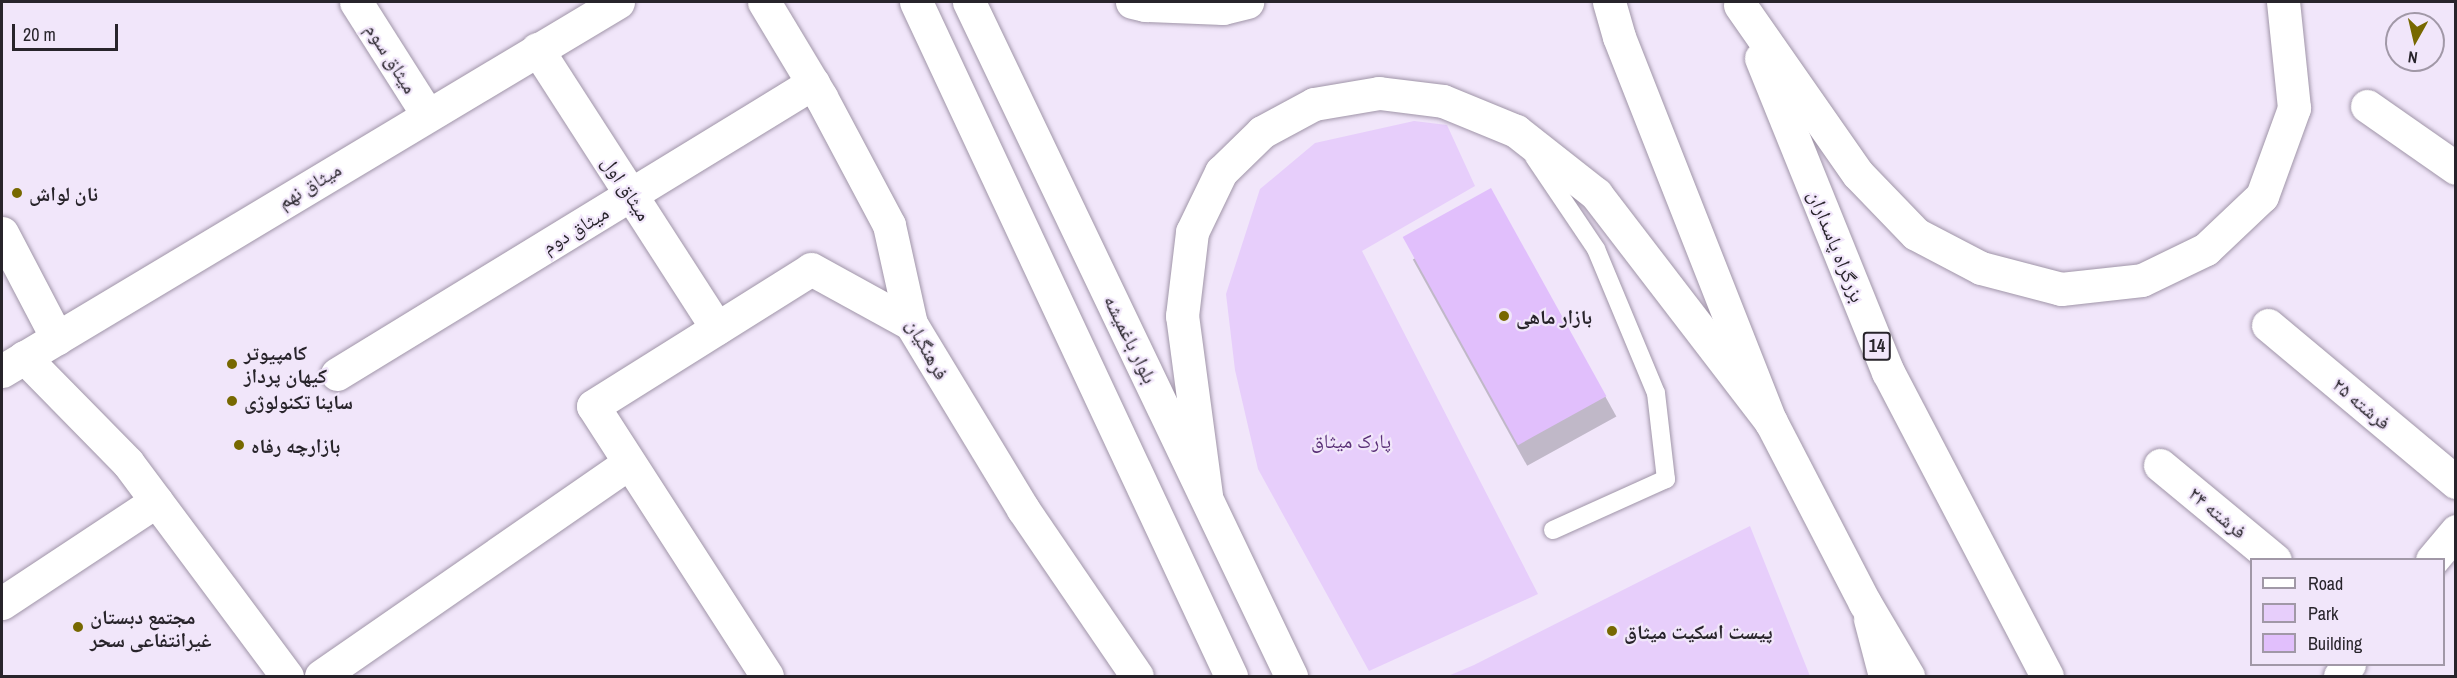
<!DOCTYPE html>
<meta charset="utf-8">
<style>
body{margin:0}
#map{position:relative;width:2457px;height:678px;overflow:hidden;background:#f1e6fa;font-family:"Archivo Narrow","Noto Naskh Arabic",sans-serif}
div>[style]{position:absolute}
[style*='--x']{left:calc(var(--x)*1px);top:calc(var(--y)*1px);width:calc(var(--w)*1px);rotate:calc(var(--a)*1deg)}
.green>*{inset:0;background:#e7cefb}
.shadow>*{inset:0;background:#0003;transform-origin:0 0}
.building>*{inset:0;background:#e1bffc;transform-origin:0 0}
.roads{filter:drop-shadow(0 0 2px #a095a8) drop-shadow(0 0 2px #a095a8)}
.lane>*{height:18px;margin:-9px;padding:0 9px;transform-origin:9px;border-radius:9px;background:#fff}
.street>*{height:33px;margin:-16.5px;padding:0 16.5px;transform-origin:16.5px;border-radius:16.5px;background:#fff}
.secondary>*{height:33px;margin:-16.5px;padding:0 16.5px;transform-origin:16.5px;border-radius:16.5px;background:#fff}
.primary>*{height:33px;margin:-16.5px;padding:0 16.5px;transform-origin:16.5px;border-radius:16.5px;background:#fff}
.highway>*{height:33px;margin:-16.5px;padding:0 16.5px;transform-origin:16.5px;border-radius:16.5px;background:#fff}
.dots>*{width:16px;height:16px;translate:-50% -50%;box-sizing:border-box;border:3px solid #f1e6fa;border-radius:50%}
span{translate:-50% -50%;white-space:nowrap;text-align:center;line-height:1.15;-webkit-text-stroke:4.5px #f1e6fa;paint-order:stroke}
.shield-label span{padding:2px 4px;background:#f1e6fa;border:2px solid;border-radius:4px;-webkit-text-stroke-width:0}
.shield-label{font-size:18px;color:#28242b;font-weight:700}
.street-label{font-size:20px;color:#28242b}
.poi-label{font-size:20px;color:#28242b;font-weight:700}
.left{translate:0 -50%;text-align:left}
.park-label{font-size:20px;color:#5a3077}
.frame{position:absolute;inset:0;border:3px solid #28242b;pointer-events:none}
.legend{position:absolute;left:2250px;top:558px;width:195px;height:108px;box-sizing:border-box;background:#f1e6fa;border:2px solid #a198a7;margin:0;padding:8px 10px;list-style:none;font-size:18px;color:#28242b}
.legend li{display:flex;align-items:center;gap:12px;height:30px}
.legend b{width:30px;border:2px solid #a198a7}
.north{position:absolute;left:2385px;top:12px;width:60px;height:60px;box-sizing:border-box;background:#f1e6fa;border:2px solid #a198a7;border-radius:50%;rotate:188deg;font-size:16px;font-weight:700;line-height:24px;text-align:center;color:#28242b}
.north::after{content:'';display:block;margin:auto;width:21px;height:27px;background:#776800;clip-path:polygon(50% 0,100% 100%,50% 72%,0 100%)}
.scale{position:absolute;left:12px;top:24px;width:106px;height:27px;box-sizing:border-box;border:3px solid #28242b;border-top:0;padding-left:8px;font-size:18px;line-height:21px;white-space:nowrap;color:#28242b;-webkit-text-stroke:4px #f1e6fa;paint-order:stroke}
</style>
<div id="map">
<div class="green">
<div style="clip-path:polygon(1414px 121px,1447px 125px,1475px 186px,1362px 251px,1538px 594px,1369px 671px,1258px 469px,1235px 370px,1226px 294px,1260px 189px,1315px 143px)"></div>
<div style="clip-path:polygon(1750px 526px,1810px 676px,1448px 676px,1474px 665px)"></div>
</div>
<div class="shadow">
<div style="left:1502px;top:210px;width:236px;height:102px;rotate:61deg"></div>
</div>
<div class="building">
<div style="left:1491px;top:188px;width:238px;height:101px;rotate:61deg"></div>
</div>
<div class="roads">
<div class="lane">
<div style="--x:1534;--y:157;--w:111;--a:56"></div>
<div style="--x:1596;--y:249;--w:156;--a:67.4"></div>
<div style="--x:1656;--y:393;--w:87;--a:83.4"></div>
<div style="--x:1666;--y:479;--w:124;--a:155.7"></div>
</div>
<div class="street">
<div style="--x:356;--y:2;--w:133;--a:57.6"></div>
<div style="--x:764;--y:2;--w:111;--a:59"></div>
<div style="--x:821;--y:97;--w:145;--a:62"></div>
<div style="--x:889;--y:225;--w:101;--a:77.5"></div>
<div style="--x:911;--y:324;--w:216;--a:58.8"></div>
<div style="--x:1023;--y:509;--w:202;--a:55.7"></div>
<div style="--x:537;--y:49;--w:332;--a:57.2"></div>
<div style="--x:2367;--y:106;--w:108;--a:34.9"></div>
<div style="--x:2;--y:233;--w:119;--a:62.4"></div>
<div style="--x:2268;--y:325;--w:245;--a:39.9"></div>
<div style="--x:24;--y:357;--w:148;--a:45.5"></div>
<div style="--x:128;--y:463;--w:266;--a:53.3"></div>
<div style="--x:2;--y:371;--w:718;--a:-30.92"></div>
<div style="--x:337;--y:374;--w:558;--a:-31.44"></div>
<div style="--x:2160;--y:465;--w:149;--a:39.6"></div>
<div style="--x:2432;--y:560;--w:38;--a:-50"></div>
<div style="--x:2;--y:603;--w:185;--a:-33.5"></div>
<div style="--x:321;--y:676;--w:374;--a:-34.7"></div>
<div style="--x:767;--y:676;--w:321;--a:-122.8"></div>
<div style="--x:593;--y:406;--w:257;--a:-32.1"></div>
<div style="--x:811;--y:269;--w:114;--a:28.8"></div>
<div style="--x:2340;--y:676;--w:15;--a:-53"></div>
</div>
<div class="secondary">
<div style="--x:1870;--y:619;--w:59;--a:75.3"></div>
</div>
<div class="primary">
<div style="--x:916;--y:2;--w:744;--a:64.95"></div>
<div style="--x:969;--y:2;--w:747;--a:64.46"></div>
</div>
<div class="highway">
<div style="--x:1132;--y:2;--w:13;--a:13"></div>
<div style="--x:1145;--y:5;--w:78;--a:2.2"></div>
<div style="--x:1223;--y:8;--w:25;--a:-14"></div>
<div style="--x:1609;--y:2;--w:36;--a:74"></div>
<div style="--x:1619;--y:37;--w:414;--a:68.5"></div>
<div style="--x:1771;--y:422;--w:204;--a:62.6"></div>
<div style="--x:1865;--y:603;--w:85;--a:59.5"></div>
<div style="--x:1740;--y:5;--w:206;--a:55.1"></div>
<div style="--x:1858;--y:174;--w:83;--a:46"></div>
<div style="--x:1916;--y:234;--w:73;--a:27.6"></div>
<div style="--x:1981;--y:268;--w:83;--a:14.7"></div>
<div style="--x:2061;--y:289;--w:81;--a:-6.3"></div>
<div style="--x:2142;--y:280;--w:71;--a:-25.8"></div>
<div style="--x:2206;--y:249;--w:77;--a:-43.4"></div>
<div style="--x:2262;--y:196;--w:94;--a:-70"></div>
<div style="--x:2294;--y:108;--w:107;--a:-95.9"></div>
<div style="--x:1761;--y:58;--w:339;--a:68"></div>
<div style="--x:1888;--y:372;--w:343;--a:62.4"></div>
<div style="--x:1206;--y:495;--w:181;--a:-97.6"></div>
<div style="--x:1182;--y:316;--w:85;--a:-83.2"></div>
<div style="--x:1192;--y:232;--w:67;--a:-64.2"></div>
<div style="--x:1221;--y:172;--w:57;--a:-44.3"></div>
<div style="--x:1262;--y:132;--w:59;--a:-28.3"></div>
<div style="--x:1314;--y:104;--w:66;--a:-9.6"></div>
<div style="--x:1379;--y:93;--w:64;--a:7.1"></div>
<div style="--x:1443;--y:101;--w:79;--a:22.3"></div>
<div style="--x:1516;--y:131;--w:102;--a:38.2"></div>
<div style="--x:1596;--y:194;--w:287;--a:52.5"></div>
</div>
</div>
<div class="dots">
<div style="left:17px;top:193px;background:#776800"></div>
<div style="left:1504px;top:316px;background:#776800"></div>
<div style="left:232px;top:364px;background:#776800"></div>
<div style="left:232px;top:401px;background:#776800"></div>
<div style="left:239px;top:445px;background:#776800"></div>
<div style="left:78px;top:627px;background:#776800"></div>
<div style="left:1612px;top:631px;background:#776800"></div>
</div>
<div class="shield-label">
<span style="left:1877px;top:346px">14</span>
</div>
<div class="street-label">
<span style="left:392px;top:58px;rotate:58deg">میثاق سوم</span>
<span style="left:309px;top:185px;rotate:-31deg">میثاق نهم</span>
<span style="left:627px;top:188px;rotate:57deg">میثاق اول</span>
<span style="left:575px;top:229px;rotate:-31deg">میثاق دوم</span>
<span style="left:1837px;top:246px;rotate:68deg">بزرگراه پاسداران</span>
<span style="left:1131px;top:339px;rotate:64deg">بلوار باغمیشه</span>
<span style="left:928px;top:349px;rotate:61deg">فرهنگیان</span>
<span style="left:2362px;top:403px;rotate:40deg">۲۵ فرشته</span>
<span style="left:2218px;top:512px;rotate:40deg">فرشته ۲۴</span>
</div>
<div class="poi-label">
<span class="left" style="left:29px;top:193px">نان لواش</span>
<span class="left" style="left:1516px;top:316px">بازار ماهی</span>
<span class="left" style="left:244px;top:364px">کامپیوتر<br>کیهان پرداز</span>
<span class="left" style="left:244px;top:401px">ساینا تکنولوژی</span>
<span class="left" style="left:251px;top:445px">بازارچه رفاه</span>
<span class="left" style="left:90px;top:628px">مجتمع دبستان<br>غیرانتفاعی سحر</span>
<span class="left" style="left:1624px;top:631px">پیست اسکیت میثاق</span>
</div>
<div class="park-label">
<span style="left:1351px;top:440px">پارک میثاق</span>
</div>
<div class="frame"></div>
<ul class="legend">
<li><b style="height:8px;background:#fff"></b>Road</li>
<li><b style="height:16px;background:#e7cefb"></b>Park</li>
<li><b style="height:16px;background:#e1bffc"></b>Building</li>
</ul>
<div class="north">N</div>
<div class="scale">20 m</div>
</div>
